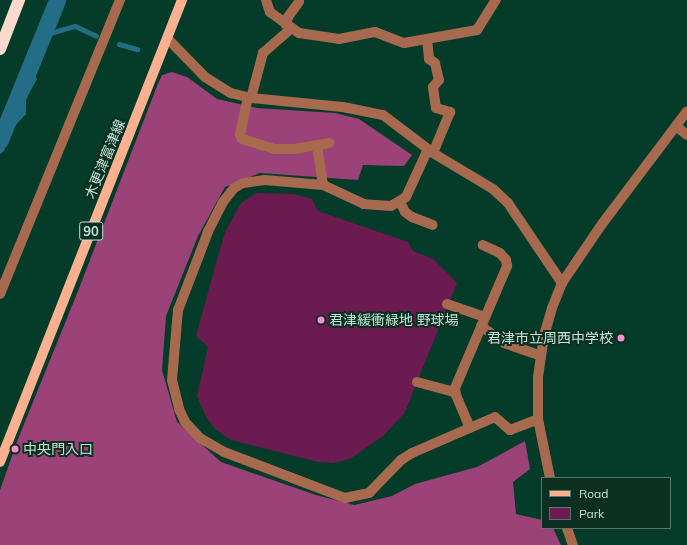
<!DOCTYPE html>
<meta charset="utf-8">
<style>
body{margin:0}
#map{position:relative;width:687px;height:545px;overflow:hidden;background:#043b29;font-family:Mulish,"Noto Sans JP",sans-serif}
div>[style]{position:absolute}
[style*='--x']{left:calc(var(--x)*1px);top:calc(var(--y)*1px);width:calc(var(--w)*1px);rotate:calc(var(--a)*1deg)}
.green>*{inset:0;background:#6c1b50}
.forest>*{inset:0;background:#9b4278}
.water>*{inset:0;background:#236d87}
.stream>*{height:5px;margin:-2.5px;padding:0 2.5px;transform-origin:2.5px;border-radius:2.5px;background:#236d87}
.canal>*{height:17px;margin:-8.5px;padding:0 8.5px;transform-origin:8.5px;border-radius:8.5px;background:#236d87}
.minor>*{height:10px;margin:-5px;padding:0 5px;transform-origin:5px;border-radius:5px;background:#a76a4e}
.major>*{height:10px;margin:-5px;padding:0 5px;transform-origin:5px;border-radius:5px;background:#fbb08f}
.highway>*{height:12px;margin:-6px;padding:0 6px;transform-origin:6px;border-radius:6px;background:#f9dacd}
.dots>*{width:11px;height:11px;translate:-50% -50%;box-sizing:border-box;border:2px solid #0c2f22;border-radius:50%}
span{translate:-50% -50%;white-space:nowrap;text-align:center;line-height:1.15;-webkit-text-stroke:4px #0c2f22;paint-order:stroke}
.shield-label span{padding:1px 3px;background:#0c2f22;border:1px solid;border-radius:3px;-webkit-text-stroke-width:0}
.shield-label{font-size:13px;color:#c4e4d5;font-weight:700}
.street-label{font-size:14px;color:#c4e4d5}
.poi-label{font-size:14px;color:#c4e4d5}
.left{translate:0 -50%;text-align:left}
.right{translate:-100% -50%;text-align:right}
.legend{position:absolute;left:541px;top:477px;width:130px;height:52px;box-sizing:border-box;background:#0c2f22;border:1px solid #56776a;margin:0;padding:5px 7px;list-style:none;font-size:12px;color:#c4e4d5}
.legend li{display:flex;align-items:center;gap:8px;height:20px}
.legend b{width:20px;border:1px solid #56776a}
</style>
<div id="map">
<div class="green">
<div style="clip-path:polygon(256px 193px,294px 194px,312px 199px,318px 211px,408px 242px,413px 251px,433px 259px,457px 283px,404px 414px,383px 436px,350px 459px,333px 463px,318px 462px,231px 440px,215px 429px,206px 417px,197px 396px,208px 347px,196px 336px,217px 260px,225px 232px,241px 203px)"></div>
</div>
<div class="forest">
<div style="clip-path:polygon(172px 72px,187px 77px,217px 99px,257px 108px,335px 113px,359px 119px,412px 155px,404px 166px,363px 165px,358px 180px,260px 173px,225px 187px,198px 236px,166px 316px,162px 370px,177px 422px,221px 462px,316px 495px,354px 505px,392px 496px,415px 484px,477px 467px,525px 441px,530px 469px,513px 482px,516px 514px,542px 520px,542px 528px,553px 528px,561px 545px,0 545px,0 490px,18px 439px,78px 291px,157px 86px,162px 75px)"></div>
</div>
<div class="water">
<div style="clip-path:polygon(36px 50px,41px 55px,33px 73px,37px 79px,26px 99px,26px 114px,12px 129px,4px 151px,0 154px,0 140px)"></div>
</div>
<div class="stream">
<div style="--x:43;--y:35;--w:33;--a:-16"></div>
<div style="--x:75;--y:26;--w:23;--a:25"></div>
<div style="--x:119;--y:44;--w:19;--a:16"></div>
</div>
<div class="canal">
<div style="--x:0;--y:140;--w:151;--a:-67.8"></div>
</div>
<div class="minor">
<div style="--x:266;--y:0;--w:13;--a:72"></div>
<div style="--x:270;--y:12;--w:36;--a:36"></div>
<div style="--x:299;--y:33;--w:40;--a:8.5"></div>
<div style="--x:339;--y:39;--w:37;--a:-11"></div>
<div style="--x:375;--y:32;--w:31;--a:21"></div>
<div style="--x:404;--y:43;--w:74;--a:-10.1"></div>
<div style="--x:477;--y:30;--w:36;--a:-58"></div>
<div style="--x:286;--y:25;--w:8;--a:-76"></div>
<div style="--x:288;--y:17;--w:19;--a:-54"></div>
<div style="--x:168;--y:39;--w:53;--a:45.8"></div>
<div style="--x:205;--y:77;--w:31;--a:32"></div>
<div style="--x:231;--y:93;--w:21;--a:14"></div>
<div style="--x:251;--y:98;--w:92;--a:5.6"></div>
<div style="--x:343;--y:107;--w:41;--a:11.3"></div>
<div style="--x:383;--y:115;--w:63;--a:37.2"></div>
<div style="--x:433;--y:153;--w:70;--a:31"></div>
<div style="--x:493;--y:189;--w:21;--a:43"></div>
<div style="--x:508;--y:203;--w:97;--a:56"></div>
<div style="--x:427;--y:39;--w:20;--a:84"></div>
<div style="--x:429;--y:59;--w:7;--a:34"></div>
<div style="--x:435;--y:63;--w:17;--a:77"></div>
<div style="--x:439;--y:80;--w:9;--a:131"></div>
<div style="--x:433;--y:87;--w:21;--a:82"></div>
<div style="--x:436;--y:108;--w:15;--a:16"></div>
<div style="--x:450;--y:112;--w:44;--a:112.5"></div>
<div style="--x:248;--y:97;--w:39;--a:102"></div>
<div style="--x:240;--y:135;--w:4;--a:63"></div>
<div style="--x:242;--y:139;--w:34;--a:17"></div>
<div style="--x:275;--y:149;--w:20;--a:0"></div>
<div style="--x:295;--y:149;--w:35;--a:-10"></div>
<div style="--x:251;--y:98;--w:47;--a:-75.1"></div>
<div style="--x:263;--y:53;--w:38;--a:-41"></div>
<div style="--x:676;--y:126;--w:14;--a:39"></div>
<div style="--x:317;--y:145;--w:40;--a:81.5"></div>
<div style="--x:428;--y:149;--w:53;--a:114.6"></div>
<div style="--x:406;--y:197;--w:17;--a:149"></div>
<div style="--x:391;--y:206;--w:27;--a:-176"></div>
<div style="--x:364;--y:204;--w:45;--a:-155.1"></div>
<div style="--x:323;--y:185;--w:58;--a:-175.1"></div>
<div style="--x:265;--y:180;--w:22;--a:172"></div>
<div style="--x:243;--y:183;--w:10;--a:151"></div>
<div style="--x:234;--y:188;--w:18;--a:128"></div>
<div style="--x:223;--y:202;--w:34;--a:117"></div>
<div style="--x:208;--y:232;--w:84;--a:111"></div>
<div style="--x:178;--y:310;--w:70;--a:94.9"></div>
<div style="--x:172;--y:380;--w:30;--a:76"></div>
<div style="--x:179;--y:409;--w:14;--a:65"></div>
<div style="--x:185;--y:422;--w:22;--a:47"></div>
<div style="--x:200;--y:438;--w:28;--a:30"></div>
<div style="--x:224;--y:452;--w:129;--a:20.8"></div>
<div style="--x:345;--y:498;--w:25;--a:-12"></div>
<div style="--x:369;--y:493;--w:46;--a:-45.9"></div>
<div style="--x:401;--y:460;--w:13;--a:-32"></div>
<div style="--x:412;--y:453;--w:90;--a:-23.4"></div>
<div style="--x:495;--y:417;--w:20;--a:41"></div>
<div style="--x:510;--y:430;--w:30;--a:-21"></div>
<div style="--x:400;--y:202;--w:11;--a:63"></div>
<div style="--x:405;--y:212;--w:9;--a:36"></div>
<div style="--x:412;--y:217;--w:22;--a:21"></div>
<div style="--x:0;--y:294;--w:318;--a:-67.8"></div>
<div style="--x:447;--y:304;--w:40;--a:18.9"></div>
<div style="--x:481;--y:326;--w:29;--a:36"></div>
<div style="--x:504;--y:343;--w:39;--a:19"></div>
<div style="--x:417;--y:382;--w:39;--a:15"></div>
<div style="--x:470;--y:428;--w:36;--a:-113"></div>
<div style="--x:456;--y:395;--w:7;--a:-98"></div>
<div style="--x:455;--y:388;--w:133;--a:-66.9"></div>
<div style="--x:507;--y:266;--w:6;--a:-99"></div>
<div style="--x:506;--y:260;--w:9;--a:-131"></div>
<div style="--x:500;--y:253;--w:19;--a:-155"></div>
<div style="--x:550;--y:478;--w:60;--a:-101.5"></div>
<div style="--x:538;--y:419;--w:42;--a:-90"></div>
<div style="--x:538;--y:377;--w:41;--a:-81.7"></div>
<div style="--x:544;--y:336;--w:29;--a:-74"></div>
<div style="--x:552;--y:308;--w:27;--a:-68"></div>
<div style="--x:562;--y:283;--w:71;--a:-55.9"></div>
<div style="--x:602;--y:224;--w:141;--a:-53"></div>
<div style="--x:567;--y:528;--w:18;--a:71"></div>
</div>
<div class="major">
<div style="--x:0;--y:462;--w:497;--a:-68.5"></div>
</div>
<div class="highway">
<div style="--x:0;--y:49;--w:53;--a:-68.8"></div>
</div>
<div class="dots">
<div style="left:321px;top:320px;background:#f890cc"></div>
<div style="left:621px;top:338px;background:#f890cc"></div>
<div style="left:15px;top:449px;background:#f890cc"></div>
</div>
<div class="shield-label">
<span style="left:91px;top:231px">90</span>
</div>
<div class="street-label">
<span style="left:105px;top:159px;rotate:-68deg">木更津富津線</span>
</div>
<div class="poi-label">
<span class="left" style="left:329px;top:320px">君津緩衝緑地 野球場</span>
<span class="right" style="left:613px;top:338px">君津市立周西中学校</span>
<span class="left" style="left:23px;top:449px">中央門入口</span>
</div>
<ul class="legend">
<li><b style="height:5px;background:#fbb08f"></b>Road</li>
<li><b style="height:11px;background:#6c1b50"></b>Park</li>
</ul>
</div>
